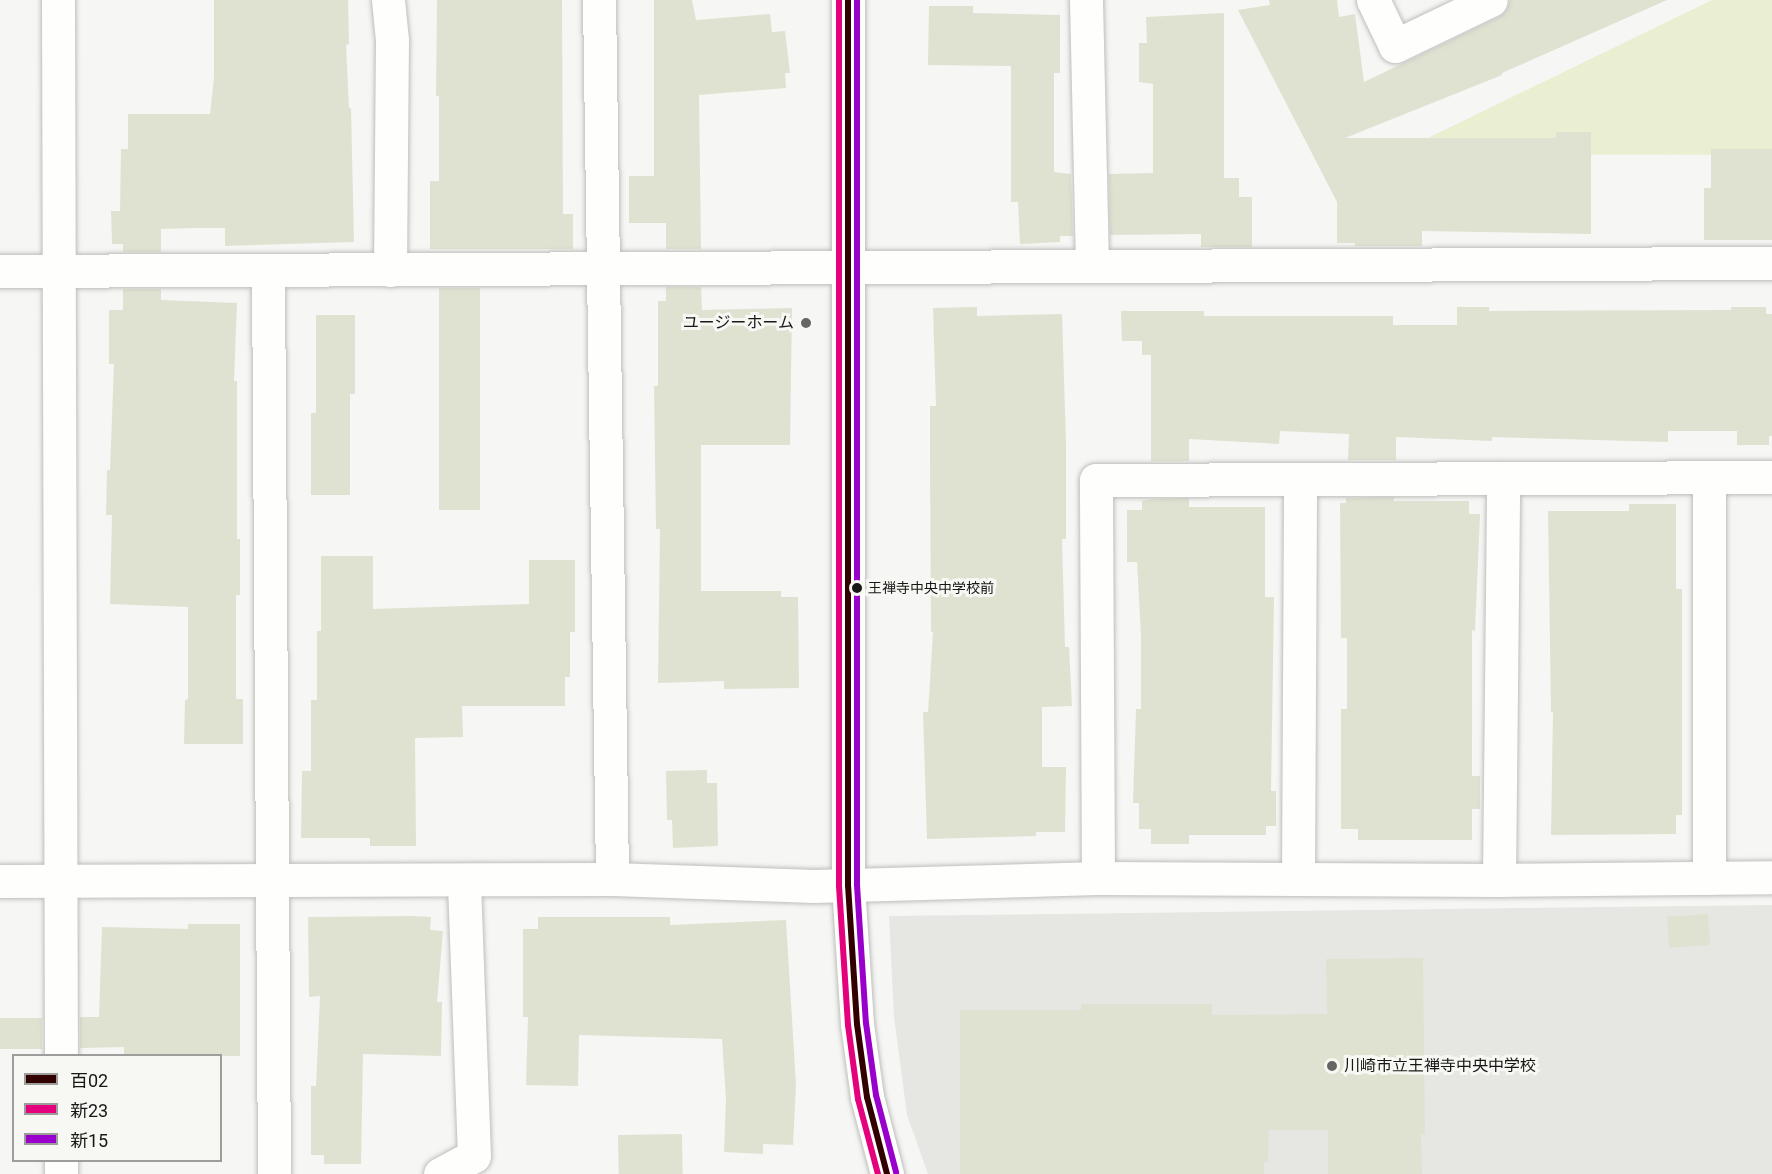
<!DOCTYPE html>
<meta charset="utf-8">
<style>
body{margin:0}
#map{position:relative;width:1772px;height:1174px;overflow:hidden;background:#f6f6f4;font-family:Roboto,"Noto Sans JP",sans-serif}
div>[style]{position:absolute}
[style*='--x']{left:calc(var(--x)*1px);top:calc(var(--y)*1px);width:calc(var(--w)*1px);rotate:calc(var(--a)*1deg)}
.built>*{inset:0;background:#e6e7e2}
.green>*{inset:0;background:#eaefd1}
.building>*{inset:0;background:#dfe2d1;transform-origin:0 0}
.roads{filter:drop-shadow(0 0 2px #bebfbd) drop-shadow(0 0 2px #bebfbd)}
.street>*{height:33px;margin:-16.5px;padding:0 16.5px;transform-origin:16.5px;border-radius:16.5px;background:#fefefd}
.secondary>*{height:33px;margin:-16.5px;padding:0 16.5px;transform-origin:16.5px;border-radius:16.5px;background:#fefefd}
.bus-1>*{height:6px;margin:-3px;padding:0 3px;transform-origin:3px;border-radius:3px;background:#300}
.bus-2>*{height:6px;margin:-3px;padding:0 3px;transform-origin:3px;border-radius:3px;background:#e5007d}
.bus-3>*{height:6px;margin:-3px;padding:0 3px;transform-origin:3px;border-radius:3px;background:#90c}
.dots>*{width:16px;height:16px;translate:-50% -50%;box-sizing:border-box;border:3px solid #f7f7f3;border-radius:50%}
span{translate:-50% -50%;white-space:nowrap;text-align:center;line-height:1.15;-webkit-text-stroke:6px #f7f7f3;paint-order:stroke}
.bus-label{font-size:14px;color:#171716}
.left{translate:0 -50%;text-align:left}
.poi-label{font-size:16px;color:#171716}
.right{translate:-100% -50%;text-align:right}
.legend{position:absolute;left:12px;top:1054px;width:210px;height:108px;box-sizing:border-box;background:#f7f7f3;border:2px solid #9d9d9b;margin:0;padding:8px 10px;list-style:none;font-size:18px;color:#171716}
.legend li{display:flex;align-items:center;gap:12px;height:30px}
.legend b{width:30px;border:2px solid #9d9d9b}
</style>
<div id="map">
<div class="built">
<div style="clip-path:polygon(1772px 905px,1772px 1174px,928px 1174px,907px 1115px,894px 1017px,889px 916px)"></div>
</div>
<div class="green">
<div style="clip-path:polygon(1712px 0,1772px 0,1772px 155px,1395px 154px)"></div>
</div>
<div class="building">
<div style="clip-path:polygon(214px 0,348px 0,349px 44px,346px 45px,349px 108px,351px 108px,354px 242px,225px 246px,225px 228px,192px 228px,161px 229px,161px 252px,123px 252px,123px 244px,112px 244px,111px 211px,120px 211px,121px 149px,128px 149px,128px 114px,210px 114px,214px 78px)"></div>
<div style="clip-path:polygon(437px 0,562px 0,563px 214px,573px 214px,573px 249px,430px 249px,430px 181px,439px 181px,439px 96px,436px 96px)"></div>
<div style="clip-path:polygon(654px 0,692px 0,696px 20px,770px 14px,772px 32px,785px 31px,790px 73px,785px 73px,786px 88px,699px 95px,701px 249px,666px 249px,666px 223px,629px 223px,629px 176px,654px 176px)"></div>
<div style="clip-path:polygon(1269px 0,1337px 0,1339px 17px,1355px 14px,1364px 82px,1499px 17px,1507px 10px,1510px 0,1667px 0,1502px 73px,1502px 75px,1345px 138px,1556px 138px,1556px 132px,1591px 132px,1591px 234px,1422px 231px,1422px 246px,1355px 246px,1355px 243px,1337px 243px,1337px 202px,1238px 10px,1270px 5px)"></div>
<div style="clip-path:polygon(929px 6px,973px 6px,973px 13px,1060px 15px,1060px 73px,1054px 73px,1054px 172px,1071px 174px,1073px 236px,1060px 236px,1060px 242px,1020px 244px,1018px 202px,1011px 202px,1011px 66px,928px 65px)"></div>
<div style="clip-path:polygon(1224px 13px,1224px 178px,1239px 178px,1239px 197px,1252px 197px,1252px 247px,1201px 247px,1201px 234px,1110px 235px,1109px 174px,1153px 173px,1153px 84px,1139px 82px,1139px 43px,1147px 43px,1146px 17px)"></div>
<div style="clip-path:polygon(1711px 149px,1772px 149px,1772px 240px,1704px 240px,1704px 188px,1711px 188px)"></div>
<div style="clip-path:polygon(666px 287px,701px 287px,702px 310px,792px 308px,790px 445px,701px 445px,701px 591px,781px 591px,781px 597px,798px 597px,799px 688px,724px 689px,724px 681px,658px 683px,660px 529px,656px 529px,654px 386px,658px 386px,658px 301px,666px 301px)"></div>
<div style="left:439px;top:288px;width:41px;height:222px"></div>
<div style="clip-path:polygon(123px 289px,161px 289px,161px 300px,237px 303px,234px 381px,237px 381px,237px 539px,240px 539px,240px 595px,236px 595px,236px 699px,243px 699px,243px 744px,184px 744px,185px 700px,188px 699px,188px 607px,110px 604px,112px 515px,106px 515px,107px 470px,110px 470px,114px 364px,109px 364px,109px 310px,123px 310px)"></div>
<div style="clip-path:polygon(977px 307px,977px 316px,1062px 314px,1066px 444px,1066px 539px,1062px 539px,1065px 647px,1069px 647px,1072px 706px,1042px 707px,1042px 767px,1066px 767px,1065px 832px,1036px 832px,1036px 836px,927px 839px,923px 712px,928px 712px,933px 632px,931px 632px,930px 461px,930px 406px,936px 406px,933px 308px)"></div>
<div style="clip-path:polygon(1457px 307px,1489px 307px,1489px 311px,1731px 310px,1731px 307px,1766px 307px,1766px 314px,1772px 314px,1772px 436px,1769px 436px,1769px 445px,1737px 445px,1737px 431px,1668px 431px,1668px 442px,1492px 437px,1492px 441px,1396px 437px,1396px 460px,1348px 460px,1349px 434px,1280px 431px,1279px 444px,1189px 439px,1189px 461px,1151px 461px,1151px 355px,1142px 355px,1142px 341px,1122px 341px,1121px 311px,1204px 311px,1204px 316px,1393px 316px,1393px 325px,1457px 325px)"></div>
<div style="clip-path:polygon(316px 315px,355px 315px,355px 394px,350px 394px,350px 495px,311px 495px,311px 413px,316px 413px)"></div>
<div style="clip-path:polygon(1394px 497px,1394px 501px,1469px 501px,1469px 514px,1480px 514px,1475px 631px,1472px 630px,1472px 776px,1480px 776px,1480px 809px,1472px 809px,1472px 840px,1358px 840px,1358px 829px,1341px 829px,1341px 709px,1347px 709px,1347px 638px,1341px 638px,1340px 503px,1346px 503px,1346px 498px)"></div>
<div style="clip-path:polygon(1189px 498px,1189px 507px,1265px 507px,1265px 597px,1274px 597px,1271px 791px,1276px 791px,1276px 826px,1266px 826px,1266px 835px,1189px 835px,1189px 844px,1151px 844px,1151px 829px,1139px 829px,1139px 803px,1133px 803px,1136px 709px,1141px 709px,1141px 636px,1137px 562px,1127px 562px,1127px 510px,1142px 510px,1142px 501px,1151px 499px)"></div>
<div style="clip-path:polygon(1629px 504px,1676px 504px,1676px 589px,1682px 589px,1682px 815px,1676px 815px,1676px 834px,1551px 835px,1553px 712px,1551px 712px,1548px 511px,1629px 511px)"></div>
<div style="clip-path:polygon(321px 556px,373px 556px,373px 609px,529px 604px,529px 560px,575px 560px,575px 632px,570px 632px,570px 677px,565px 677px,565px 706px,462px 706px,463px 737px,415px 738px,416px 846px,370px 846px,370px 838px,301px 838px,302px 771px,311px 771px,311px 700px,317px 700px,317px 631px,321px 631px)"></div>
<div style="clip-path:polygon(707px 770px,707px 783px,717px 783px,718px 846px,673px 848px,672px 820px,667px 820px,666px 771px)"></div>
<div style="left:1708px;top:914px;width:31px;height:41px;rotate:86deg"></div>
<div style="clip-path:polygon(412px 916px,431px 917px,430px 930px,443px 931px,437px 1002px,442px 1002px,441px 1056px,363px 1054px,361px 1164px,324px 1164px,324px 1155px,311px 1155px,311px 1086px,316px 1086px,320px 996px,309px 997px,308px 917px)"></div>
<div style="clip-path:polygon(538px 917px,670px 917px,670px 925px,786px 920px,796px 1085px,793px 1145px,763px 1144px,763px 1154px,724px 1152px,726px 1100px,722px 1039px,579px 1035px,578px 1086px,526px 1085px,528px 1017px,523px 1017px,523px 929px,538px 929px)"></div>
<div style="clip-path:polygon(188px 924px,240px 924px,240px 1056px,124px 1056px,124px 1047px,80px 1048px,80px 1017px,99px 1017px,102px 927px,188px 929px)"></div>
<div style="clip-path:polygon(1423px 958px,1425px 1134px,1421px 1134px,1422px 1174px,1328px 1174px,1328px 1130px,1269px 1130px,1268px 1162px,1264px 1162px,1264px 1174px,960px 1174px,960px 1010px,1081px 1010px,1081px 1004px,1212px 1004px,1212px 1015px,1327px 1014px,1326px 959px)"></div>
<div style="left:42px;top:1018px;width:31px;height:42px;rotate:90deg"></div>
<div style="left:682px;top:1134px;width:40px;height:64px;rotate:89deg"></div>
</div>
<div class="roads">
<div class="street">
<div style="--x:58;--y:0;--w:1056;--a:89.84"></div>
<div style="--x:388;--y:0;--w:40;--a:84.3"></div>
<div style="--x:392;--y:40;--w:230;--a:90.5"></div>
<div style="--x:599;--y:0;--w:879;--a:89.15"></div>
<div style="--x:1086;--y:0;--w:266;--a:88.7"></div>
<div style="--x:1373;--y:0;--w:51;--a:64.4"></div>
<div style="--x:1395;--y:46;--w:106;--a:-25.6"></div>
<div style="--x:268;--y:270;--w:904;--a:89.62"></div>
<div style="--x:0;--y:271;--w:1772;--a:-0.26"></div>
<div style="--x:1709;--y:478;--w:400;--a:90"></div>
<div style="--x:1098;--y:878;--w:398;--a:-90.3"></div>
<div style="--x:1096;--y:480;--w:676;--a:-0.25"></div>
<div style="--x:1298;--y:879;--w:399;--a:-89.7"></div>
<div style="--x:1499;--y:880;--w:401;--a:-89.4"></div>
<div style="--x:0;--y:881;--w:612;--a:-0.19"></div>
<div style="--x:612;--y:879;--w:202;--a:2"></div>
<div style="--x:814;--y:886;--w:284;--a:-1.6"></div>
<div style="--x:1098;--y:878;--w:401;--a:0.3"></div>
<div style="--x:1499;--y:880;--w:273;--a:-0.6"></div>
<div style="--x:61;--y:1160;--w:14;--a:90"></div>
<div style="--x:440;--y:1174;--w:38;--a:-28"></div>
<div style="--x:474;--y:1156;--w:276;--a:-92.1"></div>
</div>
<div class="secondary">
<div style="--x:848;--y:0;--w:885;--a:90"></div>
<div style="--x:848;--y:885;--w:139;--a:86.3"></div>
<div style="--x:857;--y:1024;--w:74;--a:82.2"></div>
<div style="--x:867;--y:1097;--w:80;--a:75.4"></div>
</div>
</div>
<div class="bus-1">
<div style="--x:848;--y:0;--w:885;--a:90"></div>
<div style="--x:848;--y:885;--w:139;--a:86.3"></div>
<div style="--x:857;--y:1024;--w:74;--a:82.2"></div>
<div style="--x:867;--y:1097;--w:80;--a:75.4"></div>
</div>
<div class="bus-2">
<div style="--x:839;--y:0;--w:886;--a:90"></div>
<div style="--x:839;--y:886;--w:139;--a:86.3"></div>
<div style="--x:848;--y:1025;--w:75;--a:82.3"></div>
<div style="--x:858;--y:1099;--w:78;--a:75.1"></div>
</div>
<div class="bus-3">
<div style="--x:857;--y:0;--w:885;--a:90"></div>
<div style="--x:857;--y:885;--w:138;--a:86.3"></div>
<div style="--x:866;--y:1023;--w:73;--a:82.1"></div>
<div style="--x:876;--y:1095;--w:80;--a:75.4"></div>
</div>
<div class="dots">
<div style="left:806px;top:323px;background:#656564"></div>
<div style="left:857px;top:588px;background:#171716"></div>
<div style="left:1332px;top:1066px;background:#656564"></div>
</div>
<div class="bus-label">
<span class="left" style="left:868px;top:588px">王禅寺中央中学校前</span>
</div>
<div class="poi-label">
<span class="right" style="left:794px;top:323px">ユージーホーム</span>
<span class="left" style="left:1344px;top:1066px">川崎市立王禅寺中央中学校</span>
</div>
<ul class="legend">
<li><b style="height:8px;background:#300"></b>百02</li>
<li><b style="height:8px;background:#e5007d"></b>新23</li>
<li><b style="height:8px;background:#90c"></b>新15</li>
</ul>
</div>
